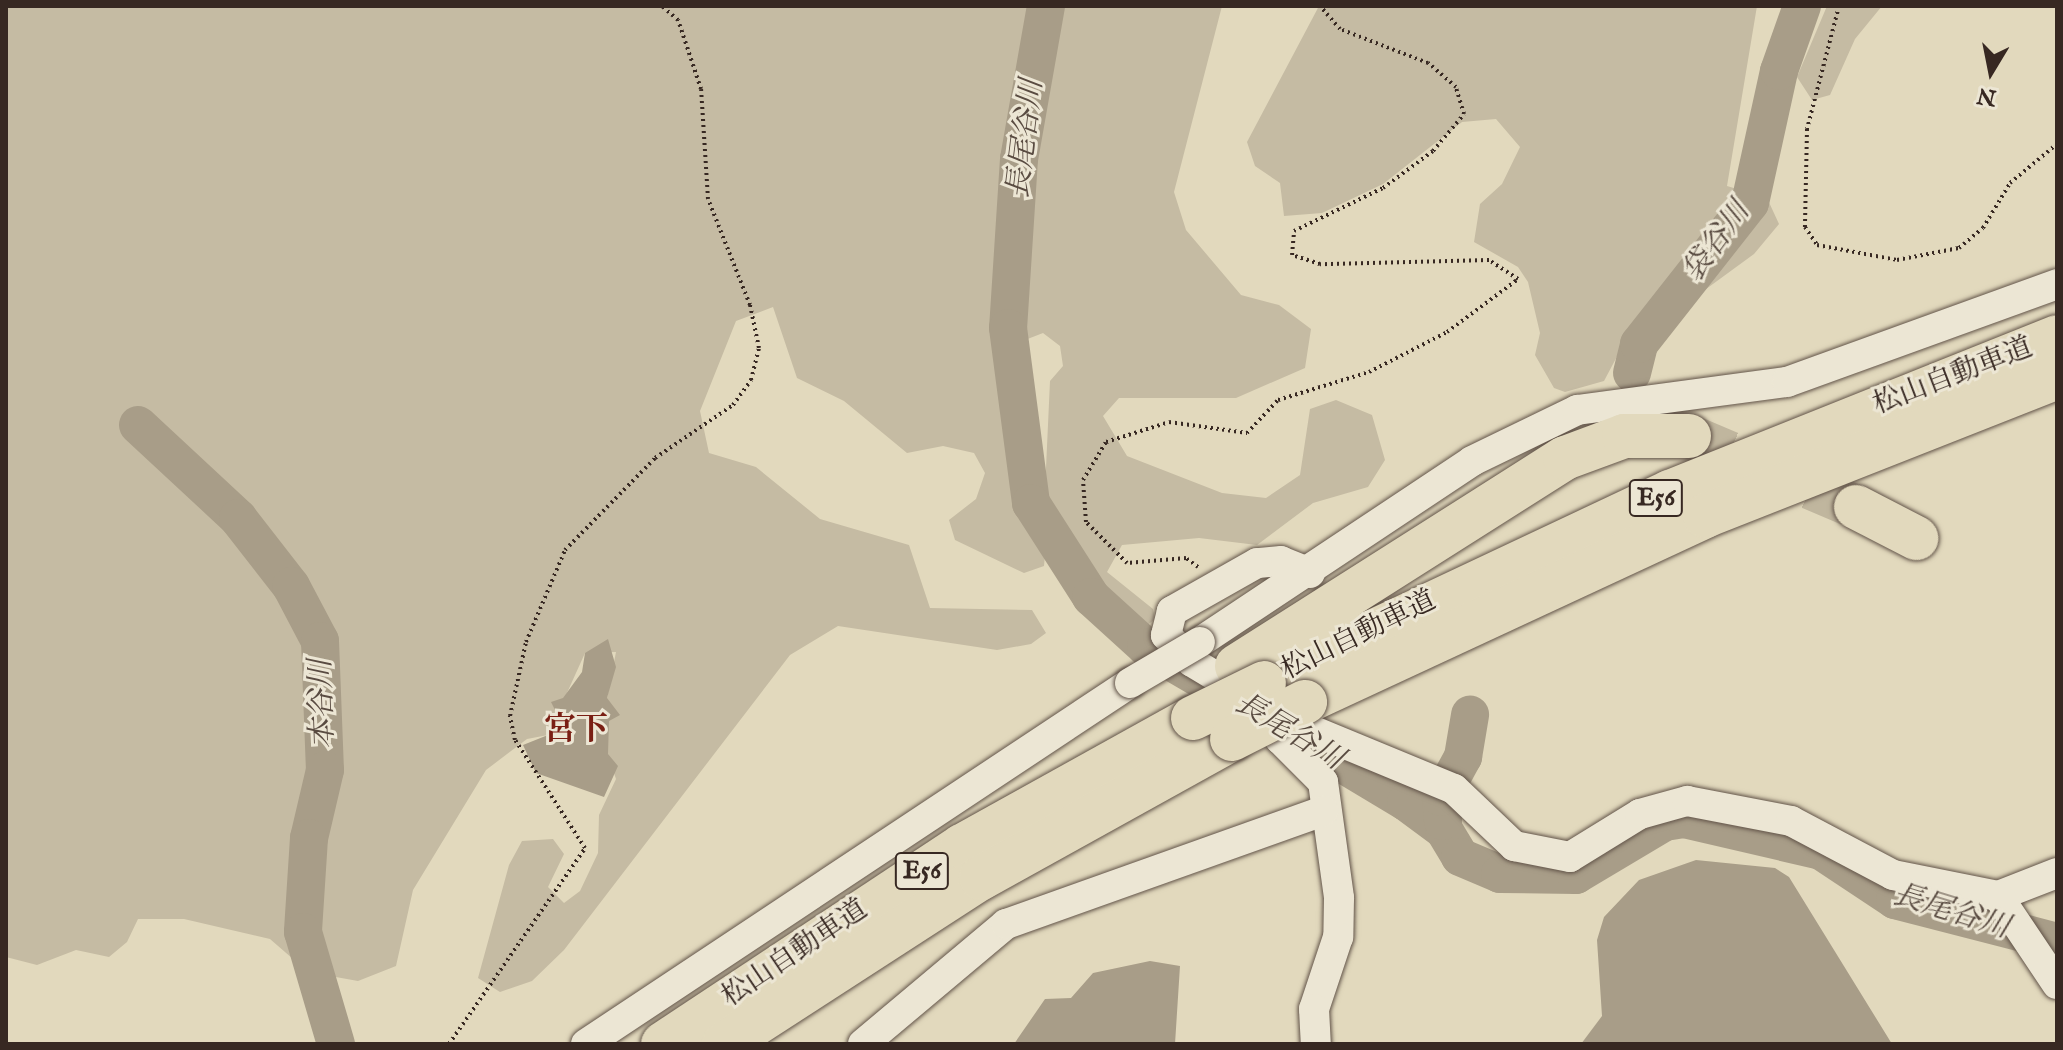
<!DOCTYPE html>
<meta charset="utf-8">
<style>
body{margin:0}
#map{position:relative;width:2063px;height:1050px;overflow:hidden;background:#e2d9bd;font-family:"IM FELL English","Noto Serif JP",serif}
div>[style]{position:absolute}
[style*='--x']{left:calc(var(--x)*1px);top:calc(var(--y)*1px);width:calc(var(--w)*1px);rotate:calc(var(--a)*1deg)}
.green>*{inset:0;background:#c5bba3}
.water>*{inset:0;background:#a89d88}
.river>*{height:38px;margin:-19px;padding:0 19px;transform-origin:19px;border-radius:19px;background:#a89d88}
.highway-tunnel>*{height:44px;margin-top:-22px;transform-origin:0;background:repeating-linear-gradient(90deg,#c0b69e 0 44px,transparent 0 66px)}
.path>*{height:4px;margin-top:-2px;transform-origin:0;background:repeating-linear-gradient(90deg,#372822 0 2px,transparent 0 6px)}
.roads{filter:drop-shadow(0 0 2px #625449) drop-shadow(0 0 2px #625449)}
.minor>*{height:30px;margin:-15px;padding:0 15px;transform-origin:15px;border-radius:15px;background:#ece6d4}
.highway>*{height:44px;margin:-22px;padding:0 22px;transform-origin:22px;border-radius:22px;background:#e2d9bd}
.bridges{filter:drop-shadow(0 0 2px #625449) drop-shadow(0 0 2px #625449)}
.minor-bridge>*{height:30px;margin:-15px;padding:0 15px;transform-origin:15px;border-radius:15px;background:#ece6d4}
.highway-bridge>*{height:44px;margin:-22px;padding:0 22px;transform-origin:22px;border-radius:22px;background:#e2d9bd}
span{translate:-50% -50%;white-space:nowrap;text-align:center;line-height:1.15;-webkit-text-stroke:6px #ece6d4;paint-order:stroke}
.shield-label span{padding:2px 6px;background:#ece6d4;border:2px solid;border-radius:6px;-webkit-text-stroke-width:0}
.shield-label{font-size:26px;color:#372822;font-weight:700}
.street-label{font-size:28px;color:#372822}
.water-label{font-size:30px;color:#594b41;font-style:italic}
.quarter-label{font-size:32px;color:#7a1f14;font-weight:700}
.frame{position:absolute;inset:0;border:8px solid #372822;pointer-events:none}
.north{position:absolute;left:1951px;top:32px;width:80px;height:80px;-webkit-text-stroke:6px #ece6d4;paint-order:stroke;rotate:190deg;font-size:22px;font-weight:700;line-height:32px;text-align:center;color:#372822}
.north::after{content:'';display:block;margin:auto;width:28px;height:36px;background:#372822;clip-path:polygon(50% 0,100% 100%,50% 72%,0 100%)}
</style>
<div id="map">
<div class="green">
<div style="clip-path:polygon(6px 6px,1222px 6px,1174px 192px,1186px 230px,1241px 295px,1279px 305px,1311px 329px,1305px 368px,1236px 398px,1119px 398px,1103px 416px,1127px 456px,1222px 493px,1266px 498px,1300px 475px,1310px 409px,1336px 400px,1372px 415px,1385px 460px,1368px 487px,1313px 503px,1257px 545px,1199px 538px,1122px 545px,1107px 572px,1153px 609px,1155px 619px,1140px 631px,1119px 619px,1078px 568px,1044px 512px,1050px 381px,1063px 366px,1060px 346px,1043px 333px,1025px 340px,1005px 400px,1010px 481px,1046px 544px,1044px 566px,1024px 573px,955px 540px,949px 520px,976px 499px,985px 473px,974px 453px,943px 446px,907px 453px,844px 401px,797px 378px,773px 307px,736px 321px,700px 411px,709px 453px,756px 467px,820px 519px,909px 545px,930px 608px,1032px 610px,1046px 633px,1031px 644px,997px 650px,838px 626px,790px 655px,564px 950px,532px 981px,500px 992px,478px 978px,509px 865px,522px 841px,553px 839px,564px 854px,548px 887px,564px 903px,580px 891px,598px 853px,599px 815px,616px 779px,608px 755px,607px 698px,616px 652px,585px 653px,548px 735px,527px 739px,486px 770px,413px 890px,396px 966px,358px 981px,308px 972px,270px 939px,184px 919px,138px 919px,127px 942px,109px 957px,76px 950px,37px 965px,6px 957px)"></div>
<div style="clip-path:polygon(1319px 6px,1757px 6px,1727px 186px,1767px 198px,1779px 224px,1754px 254px,1676px 311px,1630px 332px,1604px 381px,1565px 392px,1554px 388px,1535px 355px,1540px 333px,1528px 282px,1518px 267px,1474px 242px,1480px 204px,1502px 184px,1520px 147px,1496px 119px,1462px 122px,1383px 184px,1322px 213px,1284px 216px,1280px 183px,1255px 166px,1247px 142px)"></div>
<div style="clip-path:polygon(1827px 6px,1882px 6px,1855px 39px,1830px 95px,1812px 100px,1797px 77px)"></div>
</div>
<div class="water">
<div style="clip-path:polygon(608px 639px,616px 667px,607px 698px,620px 715px,609px 721px,608px 754px,618px 766px,604px 797px,536px 773px,523px 745px,548px 735px,559px 718px,551px 702px,563px 698px,582px 672px,585px 653px)"></div>
<div style="clip-path:polygon(1696px 860px,1775px 868px,1789px 877px,1892px 1044px,1581px 1044px,1602px 1016px,1597px 940px,1604px 917px,1639px 880px)"></div>
<div style="clip-path:polygon(1150px 961px,1180px 966px,1175px 1044px,1014px 1044px,1045px 999px,1071px 998px,1093px 973px)"></div>
</div>
<div class="river">
<div style="--x:1046;--y:6;--w:155;--a:100"></div>
<div style="--x:1019;--y:159;--w:169;--a:93.7"></div>
<div style="--x:1008;--y:328;--w:177;--a:82.5"></div>
<div style="--x:1031;--y:503;--w:112;--a:57.4"></div>
<div style="--x:1091;--y:597;--w:74;--a:42.3"></div>
<div style="--x:1146;--y:647;--w:61;--a:30.3"></div>
<div style="--x:1632;--y:373;--w:30;--a:-76"></div>
<div style="--x:1639;--y:344;--w:179;--a:-51.8"></div>
<div style="--x:1750;--y:203;--w:135;--a:-77.6"></div>
<div style="--x:1779;--y:71;--w:69;--a:-70.5"></div>
<div style="--x:138;--y:425;--w:137;--a:42.9"></div>
<div style="--x:238;--y:518;--w:86;--a:52.1"></div>
<div style="--x:291;--y:586;--w:62;--a:62.2"></div>
<div style="--x:320;--y:641;--w:129;--a:87.8"></div>
<div style="--x:325;--y:770;--w:70;--a:103.2"></div>
<div style="--x:309;--y:838;--w:94;--a:93.7"></div>
<div style="--x:303;--y:932;--w:117;--a:73.6"></div>
<div style="--x:1276;--y:724;--w:152;--a:31"></div>
<div style="--x:1406;--y:802;--w:47;--a:36.4"></div>
<div style="--x:1444;--y:830;--w:31;--a:59"></div>
<div style="--x:1460;--y:857;--w:43;--a:23"></div>
<div style="--x:1500;--y:874;--w:76;--a:0.8"></div>
<div style="--x:1576;--y:875;--w:104;--a:-30.8"></div>
<div style="--x:1665;--y:822;--w:19;--a:-9"></div>
<div style="--x:1684;--y:819;--w:141;--a:13.1"></div>
<div style="--x:1821;--y:851;--w:89;--a:33.5"></div>
<div style="--x:1895;--y:900;--w:167;--a:14.5"></div>
<div style="--x:1443;--y:821;--w:24;--a:-95"></div>
<div style="--x:1441;--y:797;--w:46;--a:-61.2"></div>
<div style="--x:1463;--y:757;--w:43;--a:-80.5"></div>
</div>
<div class="highway-tunnel">
<div style="--x:1689;--y:436;--w:181;--a:23"></div>
</div>
<div class="path">
<div style="--x:1839;--y:6;--w:127;--a:104.6"></div>
<div style="--x:1807;--y:129;--w:98;--a:91.2"></div>
<div style="--x:1805;--y:227;--w:22;--a:56"></div>
<div style="--x:1817;--y:245;--w:81;--a:10.6"></div>
<div style="--x:1897;--y:260;--w:63;--a:-11"></div>
<div style="--x:1959;--y:248;--w:31;--a:-40"></div>
<div style="--x:1983;--y:228;--w:52;--a:-59"></div>
<div style="--x:2010;--y:183;--w:61;--a:-39.7"></div>
<div style="--x:1198;--y:567;--w:15;--a:-143"></div>
<div style="--x:1186;--y:558;--w:59;--a:175.2"></div>
<div style="--x:1127;--y:563;--w:58;--a:-135"></div>
<div style="--x:1086;--y:522;--w:42;--a:-94.1"></div>
<div style="--x:1083;--y:480;--w:44;--a:-58.8"></div>
<div style="--x:1106;--y:442;--w:66;--a:-17.6"></div>
<div style="--x:1169;--y:422;--w:79;--a:8"></div>
<div style="--x:1247;--y:433;--w:45;--a:-46.8"></div>
<div style="--x:1278;--y:400;--w:95;--a:-17.1"></div>
<div style="--x:1369;--y:372;--w:88;--a:-27.1"></div>
<div style="--x:1447;--y:332;--w:89;--a:-36.7"></div>
<div style="--x:1518;--y:279;--w:35;--a:-147"></div>
<div style="--x:1489;--y:260;--w:169;--a:178.6"></div>
<div style="--x:1320;--y:264;--w:29;--a:-162"></div>
<div style="--x:1292;--y:255;--w:24;--a:-85"></div>
<div style="--x:1294;--y:231;--w:99;--a:-25.8"></div>
<div style="--x:1383;--y:188;--w:62;--a:-36.5"></div>
<div style="--x:1433;--y:151;--w:48;--a:-50"></div>
<div style="--x:1464;--y:114;--w:28;--a:-107"></div>
<div style="--x:1456;--y:87;--w:37;--a:-139"></div>
<div style="--x:1428;--y:63;--w:94;--a:-158.9"></div>
<div style="--x:1340;--y:29;--w:30;--a:-131"></div>
<div style="--x:449;--y:1044;--w:239;--a:-55.2"></div>
<div style="--x:585;--y:848;--w:129;--a:-122.9"></div>
<div style="--x:515;--y:740;--w:25;--a:-102"></div>
<div style="--x:510;--y:716;--w:76;--a:-77.8"></div>
<div style="--x:526;--y:642;--w:100;--a:-67"></div>
<div style="--x:565;--y:550;--w:129;--a:-45.6"></div>
<div style="--x:655;--y:458;--w:94;--a:-34.2"></div>
<div style="--x:733;--y:405;--w:31;--a:-54"></div>
<div style="--x:751;--y:380;--w:33;--a:-76"></div>
<div style="--x:759;--y:348;--w:44;--a:-101.8"></div>
<div style="--x:750;--y:305;--w:114;--a:-111.6"></div>
<div style="--x:708;--y:199;--w:110;--a:-93.6"></div>
<div style="--x:701;--y:89;--w:73;--a:-108.4"></div>
<div style="--x:678;--y:20;--w:21;--a:-139"></div>
</div>
<div class="roads">
<div class="minor">
<div style="--x:1310;--y:573;--w:31;--a:-158"></div>
<div style="--x:1281;--y:561;--w:24;--a:175"></div>
<div style="--x:1257;--y:563;--w:98;--a:150.5"></div>
<div style="--x:1172;--y:611;--w:25;--a:104"></div>
<div style="--x:1166;--y:635;--w:37;--a:46"></div>
<div style="--x:1192;--y:662;--w:117;--a:31"></div>
<div style="--x:1292;--y:722;--w:175;--a:22.5"></div>
<div style="--x:1454;--y:789;--w:83;--a:43.5"></div>
<div style="--x:1514;--y:846;--w:57;--a:11.1"></div>
<div style="--x:1570;--y:857;--w:82;--a:-31.6"></div>
<div style="--x:1640;--y:814;--w:49;--a:-15.5"></div>
<div style="--x:1687;--y:801;--w:106;--a:10.9"></div>
<div style="--x:1791;--y:821;--w:115;--a:27.9"></div>
<div style="--x:1893;--y:875;--w:107;--a:11.3"></div>
<div style="--x:1200;--y:642;--w:327;--a:-33.6"></div>
<div style="--x:1472;--y:461;--w:117;--a:-25.9"></div>
<div style="--x:1577;--y:410;--w:212;--a:-7.6"></div>
<div style="--x:1787;--y:382;--w:287;--a:-19.9"></div>
<div style="--x:1292;--y:722;--w:21;--a:125"></div>
<div style="--x:1280;--y:739;--w:61;--a:45"></div>
<div style="--x:1323;--y:782;--w:117;--a:82.1"></div>
<div style="--x:1339;--y:898;--w:39;--a:91"></div>
<div style="--x:1338;--y:937;--w:76;--a:108.4"></div>
<div style="--x:1314;--y:1009;--w:35;--a:87"></div>
<div style="--x:2057;--y:873;--w:63;--a:158.7"></div>
<div style="--x:1998;--y:896;--w:106;--a:56.2"></div>
<div style="--x:586;--y:1044;--w:653;--a:-33.57"></div>
<div style="--x:863;--y:1044;--w:187;--a:-40"></div>
<div style="--x:1006;--y:924;--w:337;--a:-19.6"></div>
</div>
<div class="highway">
<div style="--x:1856;--y:507;--w:68;--a:27.3"></div>
<div style="--x:1237;--y:666;--w:388;--a:-32.4"></div>
<div style="--x:1565;--y:458;--w:63;--a:-20.4"></div>
<div style="--x:1624;--y:436;--w:65;--a:0"></div>
<div style="--x:1264;--y:683;--w:449;--a:-25.2"></div>
<div style="--x:1670;--y:492;--w:417;--a:-21.8"></div>
<div style="--x:1305;--y:702;--w:441;--a:-24.9"></div>
<div style="--x:1705;--y:516;--w:378;--a:-21.5"></div>
<div style="--x:663;--y:1044;--w:359;--a:-33.5"></div>
<div style="--x:962;--y:846;--w:264;--a:-29"></div>
<div style="--x:724;--y:1044;--w:306;--a:-32.9"></div>
<div style="--x:981;--y:878;--w:287;--a:-29"></div>
</div>
</div>
<div class="bridges">
<div class="minor-bridge">
<div style="--x:1130;--y:683;--w:81;--a:-30.4"></div>
</div>
<div class="highway-bridge">
<div style="--x:1193;--y:718;--w:79;--a:-26.2"></div>
<div style="--x:1232;--y:739;--w:82;--a:-26.9"></div>
</div>
</div>
<div class="shield-label">
<span style="left:1656px;top:498px">E56</span>
<span style="left:922px;top:871px">E56</span>
</div>
<div class="street-label">
<span style="left:1953px;top:377px;rotate:-21deg">松山自動車道</span>
<span style="left:1359px;top:636px;rotate:-26deg">松山自動車道</span>
<span style="left:795px;top:954px;rotate:-34deg">松山自動車道</span>
</div>
<div class="water-label">
<span style="left:1026px;top:139px;rotate:-83deg">長尾谷川</span>
<span style="left:1717px;top:242px;rotate:-54deg">袋谷川</span>
<span style="left:323px;top:704px;rotate:-92deg">本谷川</span>
<span style="left:1289px;top:732px;rotate:31deg">長尾谷川</span>
<span style="left:1951px;top:912px;rotate:17deg">長尾谷川</span>
</div>
<div class="quarter-label">
<span style="left:576px;top:731px">宮下</span>
</div>
<div class="frame"></div>
<div class="north">N</div>
</div>
